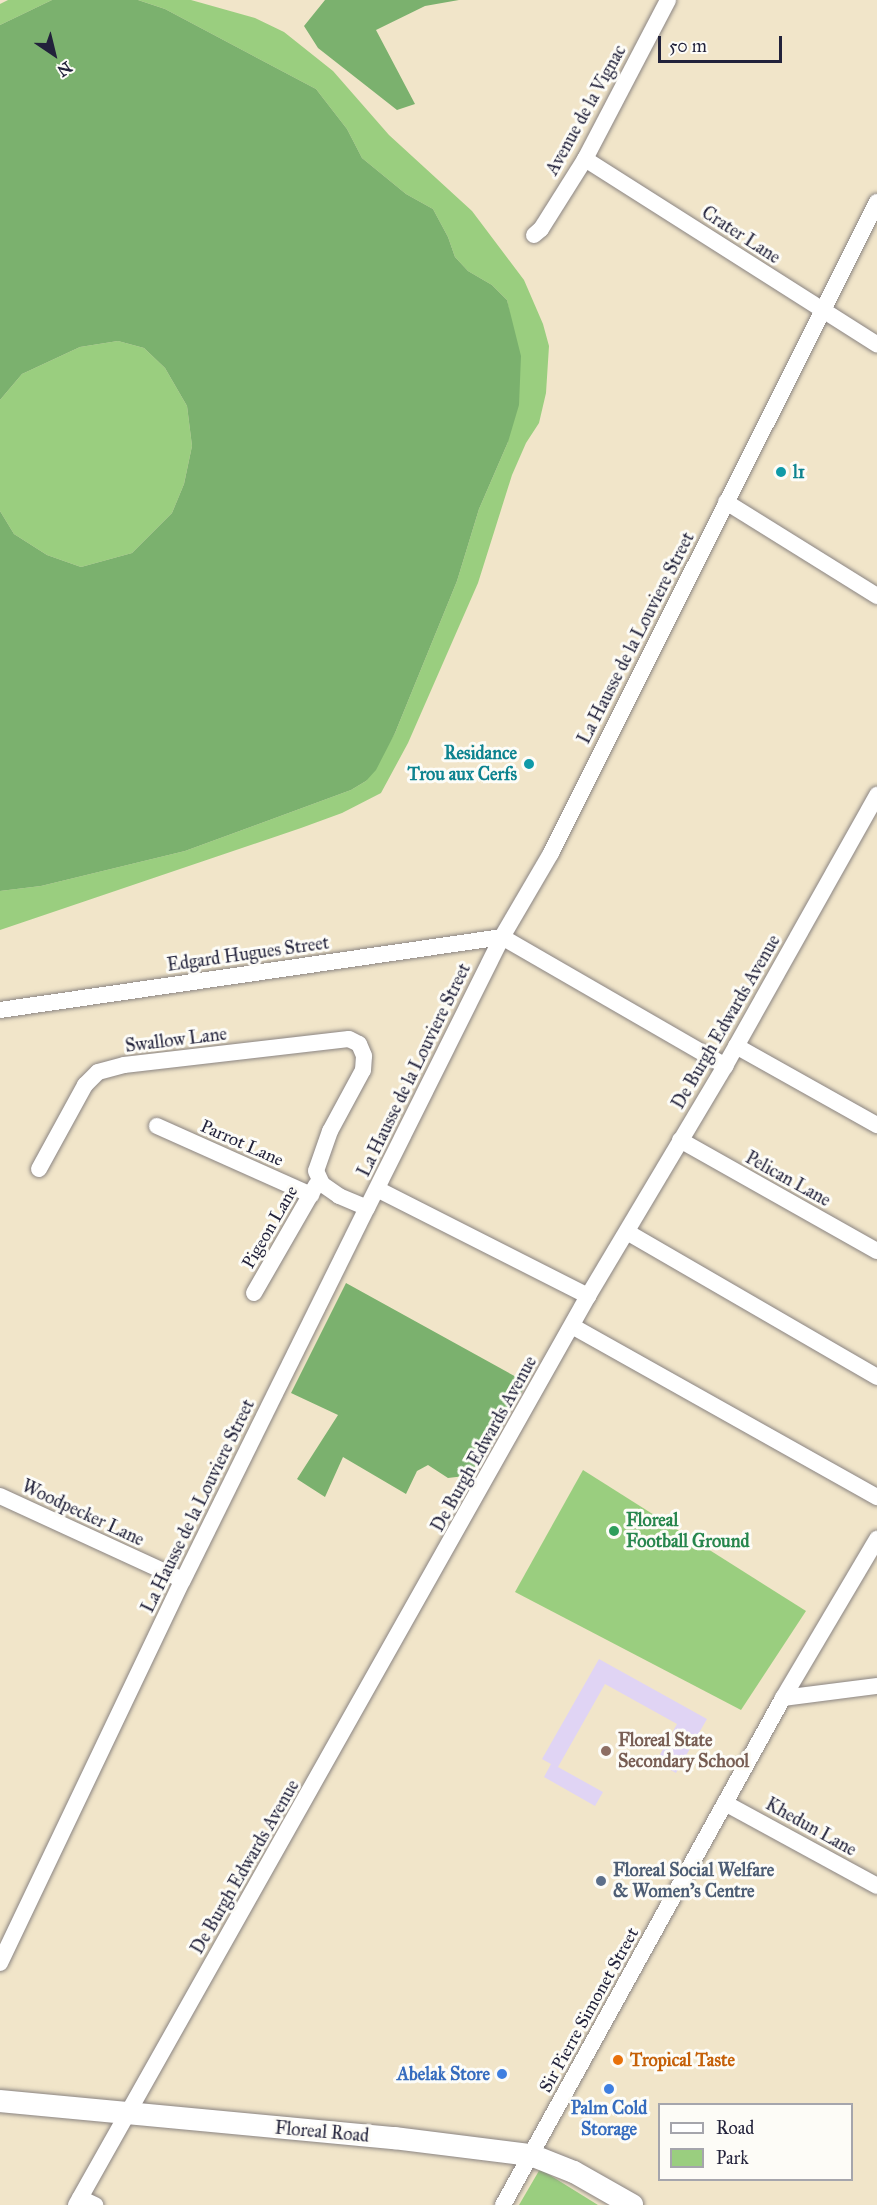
<!DOCTYPE html>
<style>
body{margin:0}
#map{position:relative;width:877px;height:2205px;overflow:hidden;background:#f1e5c9;font-family:"IM FELL Great Primer",serif}
div>[style]{position:absolute}
[style*='--x']{left:calc(var(--x)*1px);top:calc(var(--y)*1px);width:calc(var(--w)*1px);rotate:calc(var(--a)*1deg)}
.built>*{inset:0;background:#e0d4f4}
.green>*{inset:0;background:#9ace7f}
.forest>*{inset:0;background:#7bb16e}
.roads{filter:drop-shadow(0 0 2px #8a8482) drop-shadow(0 0 2px #8a8482)}
.minor>*{height:16px;margin:-8px;padding:0 8px;transform-origin:8px;border-radius:8px;background:#fff}
.major>*{height:22px;margin:-11px;padding:0 11px;transform-origin:11px;border-radius:11px;background:#fff}
.dots>*{width:16px;height:16px;translate:-50% -50%;box-sizing:border-box;border:3px solid #fdfcf7;border-radius:50%}
span{translate:-50% -50%;white-space:nowrap;text-align:center;line-height:1.15;-webkit-text-stroke:6px #fdfcf7;paint-order:stroke}
.street-label{font-size:18px;color:#22223b}
.culture-label{font-size:18px;color:#0d838f;font-weight:700}
.left{translate:0 -50%;text-align:left}
.right{translate:-100% -50%;text-align:right}
.leisure-label{font-size:18px;color:#27864d;font-weight:700}
.education-label{font-size:18px;color:#785e54;font-weight:700}
.service-label{font-size:18px;color:#4e5e75;font-weight:700}
.food-label{font-size:18px;color:#c56008;font-weight:700}
.shop-label{font-size:18px;color:#366cbe;font-weight:700}
.legend{position:absolute;left:658px;top:2103px;width:195px;height:78px;box-sizing:border-box;background:#fdfcf7;border:2px solid #a5a5ac;margin:0;padding:8px 10px;list-style:none;font-size:18px;color:#22223b}
.legend li{display:flex;align-items:center;gap:12px;height:30px}
.legend b{width:30px;border:2px solid #a5a5ac}
.north{position:absolute;left:24px;top:24px;width:60px;height:60px;-webkit-text-stroke:4px #fdfcf7;paint-order:stroke;rotate:145deg;font-size:16px;font-weight:700;line-height:24px;text-align:center;color:#22223b}
.north::after{content:'';display:block;margin:auto;width:21px;height:27px;background:#22223b;clip-path:polygon(50% 0,100% 100%,50% 72%,0 100%)}
.scale{position:absolute;left:658px;top:36px;width:124px;height:27px;box-sizing:border-box;border:3px solid #22223b;border-top:0;padding-left:8px;font-size:18px;line-height:21px;white-space:nowrap;color:#22223b;-webkit-text-stroke:4px #fdfcf7;paint-order:stroke}
</style>
<div id="map">
<div class="built">
<div style="clip-path:polygon(599px 1659px,707px 1719px,676px 1773px,656px 1762px,677px 1724px,605px 1684px,558px 1767px,603px 1792px,595px 1806px,544px 1777px,551px 1764px,542px 1759px)"></div>
</div>
<div class="green">
<div style="clip-path:polygon(8px 0,52px 0,0 25px,0 4px)"></div>
<div style="clip-path:polygon(138px 0,191px 0,255px 18px,284px 32px,333px 71px,389px 135px,472px 211px,524px 280px,543px 324px,549px 346px,546px 393px,539px 423px,526px 443px,512px 475px,478px 583px,408px 743px,381px 793px,342px 813px,301px 828px,0 930px,0 891px,41px 886px,185px 851px,351px 790px,366px 781px,395px 733px,457px 581px,479px 509px,508px 442px,510px 315px,507px 300px,492px 285px,468px 271px,455px 257px,448px 237px,433px 209px,406px 194px,362px 158px,347px 129px,316px 89px,165px 9px)"></div>
<div style="clip-path:polygon(118px 341px,144px 348px,165px 368px,187px 406px,192px 446px,184px 484px,172px 513px,132px 553px,81px 567px,47px 555px,14px 534px,0 511px,0 400px,22px 374px,80px 347px)"></div>
<div style="clip-path:polygon(583px 1470px,806px 1611px,741px 1710px,515px 1592px)"></div>
<div style="clip-path:polygon(540px 2169px,598px 2205px,519px 2205px)"></div>
</div>
<div class="forest">
<div style="clip-path:polygon(52px 0,138px 0,165px 9px,316px 89px,347px 129px,362px 158px,406px 194px,433px 209px,448px 237px,455px 257px,468px 271px,492px 285px,507px 300px,521px 356px,519px 405px,508px 442px,479px 509px,457px 581px,395px 733px,376px 770px,366px 781px,351px 790px,185px 851px,41px 886px,0 891px,0 511px,14px 534px,47px 555px,81px 567px,132px 553px,172px 513px,184px 484px,192px 446px,187px 406px,165px 368px,144px 348px,118px 341px,80px 347px,22px 374px,0 400px,0 25px)"></div>
<div style="clip-path:polygon(325px 0,459px 0,425px 6px,376px 30px,415px 104px,397px 110px,318px 48px,304px 26px)"></div>
<div style="clip-path:polygon(346px 1283px,527px 1383px,473px 1475px,448px 1478px,428px 1465px,417px 1471px,406px 1494px,343px 1457px,325px 1497px,297px 1479px,338px 1415px,291px 1393px)"></div>
</div>
<div class="roads">
<div class="minor">
<div style="--x:585;--y:159;--w:346;--a:32.4"></div>
<div style="--x:534;--y:235;--w:9;--a:-41"></div>
<div style="--x:541;--y:229;--w:83;--a:-57.8"></div>
<div style="--x:585;--y:159;--w:179;--a:-62.4"></div>
<div style="--x:726;--y:502;--w:178;--a:31.9"></div>
<div style="--x:0;--y:1010;--w:507;--a:-8.27"></div>
<div style="--x:502;--y:937;--w:258;--a:30"></div>
<div style="--x:736;--y:1046;--w:162;--a:29.3"></div>
<div style="--x:157;--y:1126;--w:169;--a:24.1"></div>
<div style="--x:680;--y:1140;--w:226;--a:29.4"></div>
<div style="--x:39;--y:1169;--w:96;--a:-61.3"></div>
<div style="--x:85;--y:1085;--w:18;--a:-45"></div>
<div style="--x:98;--y:1072;--w:27;--a:-15"></div>
<div style="--x:124;--y:1065;--w:226;--a:-6.6"></div>
<div style="--x:349;--y:1039;--w:11;--a:27"></div>
<div style="--x:359;--y:1044;--w:13;--a:67"></div>
<div style="--x:364;--y:1056;--w:14;--a:94"></div>
<div style="--x:363;--y:1070;--w:69;--a:118.4"></div>
<div style="--x:330;--y:1131;--w:42;--a:109.3"></div>
<div style="--x:316;--y:1171;--w:14;--a:65"></div>
<div style="--x:322;--y:1184;--w:21;--a:35"></div>
<div style="--x:339;--y:1196;--w:30;--a:23"></div>
<div style="--x:377;--y:1189;--w:237;--a:26.9"></div>
<div style="--x:627;--y:1232;--w:289;--a:30.1"></div>
<div style="--x:254;--y:1293;--w:125;--a:-60.1"></div>
<div style="--x:572;--y:1326;--w:350;--a:29.3"></div>
<div style="--x:0;--y:1496;--w:201;--a:24.7"></div>
<div style="--x:783;--y:1698;--w:95;--a:-7.3"></div>
<div style="--x:725;--y:1803;--w:173;--a:28.6"></div>
<div style="--x:0;--y:1963;--w:424;--a:-64.5"></div>
<div style="--x:183;--y:1580;--w:415;--a:-63.7"></div>
<div style="--x:367;--y:1208;--w:303;--a:-63.5"></div>
<div style="--x:502;--y:937;--w:97;--a:-59.7"></div>
<div style="--x:551;--y:853;--w:728;--a:-63.4"></div>
<div style="--x:80;--y:2198;--w:17;--a:25"></div>
<div style="--x:76;--y:2205;--w:1043;--a:-60.61"></div>
<div style="--x:588;--y:1296;--w:268;--a:-59.2"></div>
<div style="--x:725;--y:1066;--w:311;--a:-60.7"></div>
<div style="--x:503;--y:2205;--w:579;--a:-61.09"></div>
<div style="--x:783;--y:1698;--w:185;--a:-59.4"></div>
</div>
<div class="major">
<div style="--x:0;--y:2101;--w:396;--a:5.4"></div>
<div style="--x:394;--y:2138;--w:138;--a:7.1"></div>
<div style="--x:531;--y:2155;--w:46;--a:21.6"></div>
<div style="--x:574;--y:2172;--w:67;--a:29.6"></div>
</div>
</div>
<div class="dots">
<div style="left:781px;top:472px;background:#0f9aa8"></div>
<div style="left:529px;top:764px;background:#0f9aa8"></div>
<div style="left:614px;top:1531px;background:#2e9e5b"></div>
<div style="left:606px;top:1751px;background:#8d6e63"></div>
<div style="left:601px;top:1881px;background:#5c6f8a"></div>
<div style="left:618px;top:2060px;background:#e8710a"></div>
<div style="left:502px;top:2074px;background:#3f7fe0"></div>
<div style="left:609px;top:2089px;background:#3f7fe0"></div>
</div>
<div class="street-label">
<span style="left:586px;top:110px;rotate:-61deg">Avenue de la Vignac</span>
<span style="left:741px;top:235px;rotate:33deg">Crater Lane</span>
<span style="left:636px;top:638px;rotate:-63deg">La Hausse de la Louviere Street</span>
<span style="left:248px;top:954px;rotate:-8deg">Edgard Hugues Street</span>
<span style="left:726px;top:1022px;rotate:-60deg">De Burgh Edwards Avenue</span>
<span style="left:176px;top:1040px;rotate:-7deg">Swallow Lane</span>
<span style="left:414px;top:1070px;rotate:-64deg">La Hausse de la Louviere Street</span>
<span style="left:242px;top:1143px;rotate:24deg">Parrot Lane</span>
<span style="left:788px;top:1179px;rotate:29deg">Pelican Lane</span>
<span style="left:270px;top:1227px;rotate:-60deg">Pigeon Lane</span>
<span style="left:484px;top:1444px;rotate:-61deg">De Burgh Edwards Avenue</span>
<span style="left:198px;top:1506px;rotate:-64deg">La Hausse de la Louviere Street</span>
<span style="left:83px;top:1513px;rotate:25deg">Woodpecker Lane</span>
<span style="left:811px;top:1827px;rotate:29deg">Khedun Lane</span>
<span style="left:245px;top:1867px;rotate:-60deg">De Burgh Edwards Avenue</span>
<span style="left:589px;top:2010px;rotate:-61deg">Sir Pierre Simonet Street</span>
<span style="left:322px;top:2132px;rotate:5deg">Floreal Road</span>
</div>
<div class="culture-label">
<span class="left" style="left:793px;top:472px">l1</span>
<span class="right" style="left:517px;top:764px">Residance<br>Trou aux Cerfs</span>
</div>
<div class="leisure-label">
<span class="left" style="left:626px;top:1531px">Floreal<br>Football Ground</span>
</div>
<div class="education-label">
<span class="left" style="left:618px;top:1751px">Floreal State<br>Secondary School</span>
</div>
<div class="service-label">
<span class="left" style="left:613px;top:1881px">Floreal Social Welfare<br>&amp; Women's Centre</span>
</div>
<div class="food-label">
<span class="left" style="left:630px;top:2060px">Tropical Taste</span>
</div>
<div class="shop-label">
<span class="right" style="left:490px;top:2074px">Abelak Store</span>
<span style="left:609px;top:2119px">Palm Cold<br>Storage</span>
</div>
<ul class="legend">
<li><b style="height:8px;background:#fff"></b>Road</li>
<li><b style="height:16px;background:#9ace7f"></b>Park</li>
</ul>
<div class="north">N</div>
<div class="scale">50 m</div>
</div>
